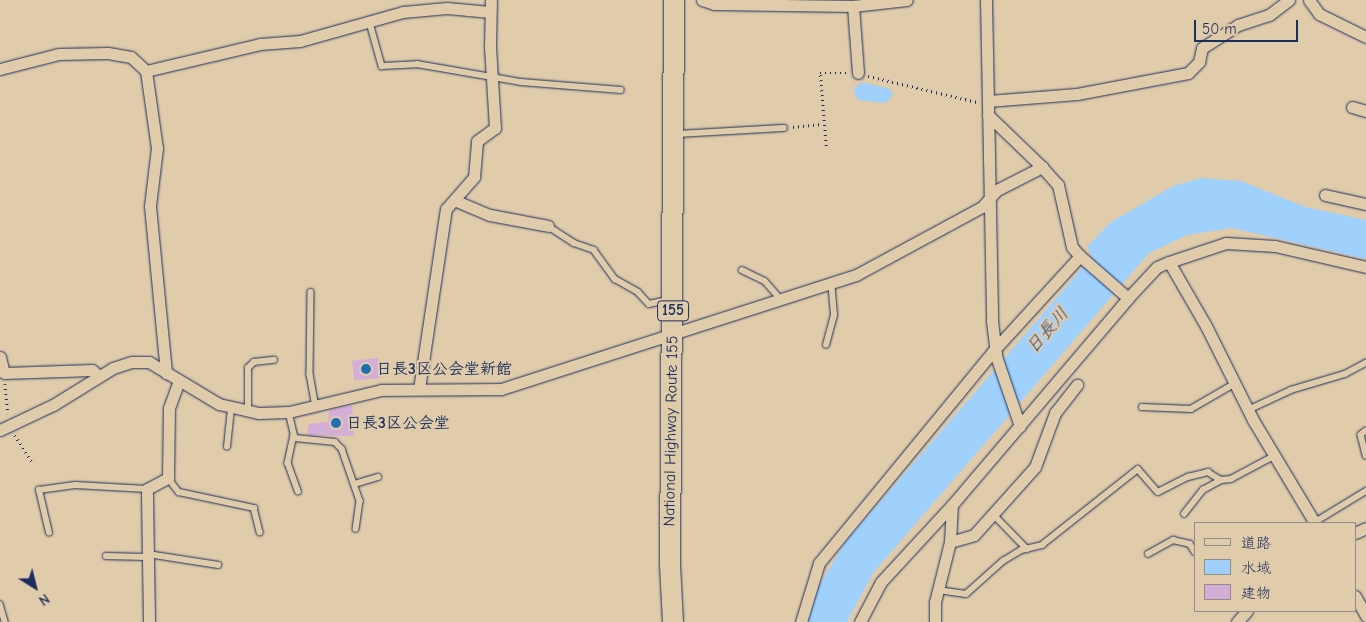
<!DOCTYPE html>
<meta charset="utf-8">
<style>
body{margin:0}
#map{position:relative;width:1366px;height:622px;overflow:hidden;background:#e0cbaa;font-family:"Comic Neue","Klee One",sans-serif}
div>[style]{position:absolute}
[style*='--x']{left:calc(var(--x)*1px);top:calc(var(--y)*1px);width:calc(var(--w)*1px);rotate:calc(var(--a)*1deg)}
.water>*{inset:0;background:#9fd1fc}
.building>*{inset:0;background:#d4aed7;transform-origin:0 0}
.path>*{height:2.5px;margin-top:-1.25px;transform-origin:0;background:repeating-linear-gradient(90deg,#1b2f5e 0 1px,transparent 0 5px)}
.roads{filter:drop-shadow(0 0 1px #1b2f5e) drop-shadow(0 0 1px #1b2f5e)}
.lane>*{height:5.5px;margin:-2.75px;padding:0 2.75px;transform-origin:2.75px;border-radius:2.75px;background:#e0cbaa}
.street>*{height:11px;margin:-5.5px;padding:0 5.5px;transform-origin:5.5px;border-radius:5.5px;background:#e0cbaa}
.highway>*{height:20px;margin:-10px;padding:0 10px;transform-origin:10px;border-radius:10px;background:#e0cbaa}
.dots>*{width:14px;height:14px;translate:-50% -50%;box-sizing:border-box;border:2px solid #e0cbaa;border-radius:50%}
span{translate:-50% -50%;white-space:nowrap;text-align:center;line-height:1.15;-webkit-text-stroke:4px #e0cbaa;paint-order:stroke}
.shield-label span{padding:1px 4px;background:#e0cbaa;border:1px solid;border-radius:4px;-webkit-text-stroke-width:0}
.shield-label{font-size:15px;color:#1b2f5e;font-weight:700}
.poi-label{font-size:16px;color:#1b2f5e;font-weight:700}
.left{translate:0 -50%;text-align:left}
.street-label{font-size:16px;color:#1b2f5e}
.water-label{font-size:18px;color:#283f6e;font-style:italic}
.legend{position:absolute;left:1194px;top:522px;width:162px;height:90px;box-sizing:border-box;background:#e0cbaa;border:1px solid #918d8c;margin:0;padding:6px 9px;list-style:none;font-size:15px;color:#1b2f5e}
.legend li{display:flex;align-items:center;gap:10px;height:25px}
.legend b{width:25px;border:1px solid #918d8c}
.north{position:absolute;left:10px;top:562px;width:50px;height:50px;-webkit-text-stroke:4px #e0cbaa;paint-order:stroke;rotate:144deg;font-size:14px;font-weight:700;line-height:20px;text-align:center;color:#1b2f5e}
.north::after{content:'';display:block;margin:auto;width:18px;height:22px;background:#1b2f5e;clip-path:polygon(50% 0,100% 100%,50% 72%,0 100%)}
.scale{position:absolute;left:1194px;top:20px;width:104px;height:22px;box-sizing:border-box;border:2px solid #1b2f5e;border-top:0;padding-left:6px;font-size:15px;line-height:18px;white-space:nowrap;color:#1b2f5e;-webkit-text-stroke:4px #e0cbaa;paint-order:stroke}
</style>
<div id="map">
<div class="water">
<div style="clip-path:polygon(862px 82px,890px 89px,893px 95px,885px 103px,858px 100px,853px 90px)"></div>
<div style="clip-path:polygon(1201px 178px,1241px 181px,1305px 207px,1366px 220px,1366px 259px,1232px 228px,1187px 235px,1149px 253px,873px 573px,847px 622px,809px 622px,814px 594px,846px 541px,1092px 257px,1087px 247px,1111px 222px,1173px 186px)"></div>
</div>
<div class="building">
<div style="left:378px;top:358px;width:20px;height:26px;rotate:84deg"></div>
<div style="clip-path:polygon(352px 405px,354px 436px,307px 435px,309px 424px,328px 422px,329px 410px)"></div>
</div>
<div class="path">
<div style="--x:868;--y:76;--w:112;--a:13.4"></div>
<div style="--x:793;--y:127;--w:30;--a:-6"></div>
<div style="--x:826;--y:146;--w:73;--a:-94.7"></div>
<div style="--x:820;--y:73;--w:26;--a:0"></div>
<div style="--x:5;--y:384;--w:30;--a:84"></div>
<div style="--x:15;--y:435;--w:34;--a:58"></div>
</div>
<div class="roads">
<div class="lane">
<div style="--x:370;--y:23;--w:45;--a:74.4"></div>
<div style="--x:382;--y:66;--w:35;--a:-3"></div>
<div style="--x:417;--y:64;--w:106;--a:9.8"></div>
<div style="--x:521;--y:82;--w:100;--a:4.6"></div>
<div style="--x:676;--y:134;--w:108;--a:-3.2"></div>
<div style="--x:548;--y:226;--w:31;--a:33"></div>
<div style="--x:574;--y:243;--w:21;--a:19"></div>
<div style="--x:594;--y:250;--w:36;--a:54"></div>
<div style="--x:615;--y:279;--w:26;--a:29"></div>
<div style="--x:638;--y:292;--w:16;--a:47"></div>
<div style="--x:649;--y:304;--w:19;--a:-12"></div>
<div style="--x:742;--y:270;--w:25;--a:26"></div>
<div style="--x:765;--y:281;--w:23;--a:49"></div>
<div style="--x:311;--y:292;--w:82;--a:90.7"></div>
<div style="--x:310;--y:374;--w:29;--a:80"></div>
<div style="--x:826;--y:345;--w:31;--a:-75"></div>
<div style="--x:834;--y:315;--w:32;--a:-95"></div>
<div style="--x:1142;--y:407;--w:49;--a:2.3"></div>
<div style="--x:1191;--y:409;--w:50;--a:-30.2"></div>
<div style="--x:1248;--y:410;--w:47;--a:-24.9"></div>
<div style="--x:1291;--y:390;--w:56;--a:-16.5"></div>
<div style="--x:1345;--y:374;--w:24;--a:-28"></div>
<div style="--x:248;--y:411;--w:43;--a:-90"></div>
<div style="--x:248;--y:368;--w:8;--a:-45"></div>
<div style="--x:254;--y:362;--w:20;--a:-6"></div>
<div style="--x:289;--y:412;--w:27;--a:77"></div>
<div style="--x:295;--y:438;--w:40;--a:5.7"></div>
<div style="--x:335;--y:442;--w:10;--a:45"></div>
<div style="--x:342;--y:449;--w:55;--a:70.9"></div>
<div style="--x:360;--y:501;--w:28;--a:98"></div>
<div style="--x:1366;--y:431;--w:6;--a:141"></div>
<div style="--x:1361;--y:435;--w:21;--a:76"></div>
<div style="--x:294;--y:435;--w:29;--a:102"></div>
<div style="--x:288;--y:463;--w:30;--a:70"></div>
<div style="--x:227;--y:447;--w:39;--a:-84"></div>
<div style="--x:168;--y:478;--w:18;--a:52"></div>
<div style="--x:179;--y:492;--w:77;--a:12"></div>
<div style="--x:254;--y:508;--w:25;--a:76"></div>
<div style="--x:355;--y:484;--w:24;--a:-17"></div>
<div style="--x:993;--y:514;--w:49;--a:45.8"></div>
<div style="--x:1184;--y:514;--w:31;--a:-52"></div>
<div style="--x:1203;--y:490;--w:21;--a:-29"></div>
<div style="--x:1315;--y:522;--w:60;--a:-31.3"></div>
<div style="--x:49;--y:533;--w:44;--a:-103.1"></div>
<div style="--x:39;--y:490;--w:36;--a:-8"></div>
<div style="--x:75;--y:485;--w:72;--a:3.2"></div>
<div style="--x:148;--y:554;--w:71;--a:8.9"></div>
<div style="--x:1148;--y:554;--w:29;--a:-29"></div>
<div style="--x:1173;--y:540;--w:17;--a:13"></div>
<div style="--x:1190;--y:544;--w:9;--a:58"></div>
<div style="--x:106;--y:556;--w:40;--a:1.4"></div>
<div style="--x:938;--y:590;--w:28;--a:8"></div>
<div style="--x:966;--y:594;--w:50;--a:-41.7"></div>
<div style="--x:1003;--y:561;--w:21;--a:-31"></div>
<div style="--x:1021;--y:550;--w:22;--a:-13"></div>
<div style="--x:1042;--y:545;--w:122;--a:-38.4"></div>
<div style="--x:1138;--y:469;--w:30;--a:49"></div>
<div style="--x:1158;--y:492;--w:34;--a:-27"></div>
<div style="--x:1188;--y:477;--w:21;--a:-14"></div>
<div style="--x:1208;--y:472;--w:15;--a:32"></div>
<div style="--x:1221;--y:480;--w:10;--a:-6"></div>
<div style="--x:1231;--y:479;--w:49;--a:-28.1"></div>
<div style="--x:0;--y:604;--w:19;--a:74"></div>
</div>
<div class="street">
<div style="--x:702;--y:0;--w:13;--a:18"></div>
<div style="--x:714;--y:4;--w:139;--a:0.8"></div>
<div style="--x:853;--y:6;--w:54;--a:-6.3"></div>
<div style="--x:986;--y:0;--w:321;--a:88.9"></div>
<div style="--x:992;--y:321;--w:38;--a:83"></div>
<div style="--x:997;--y:359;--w:71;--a:71.1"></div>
<div style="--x:1309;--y:0;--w:17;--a:54"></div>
<div style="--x:1319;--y:14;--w:52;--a:26.1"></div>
<div style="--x:853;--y:6;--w:67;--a:85.7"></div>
<div style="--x:0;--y:69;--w:61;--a:-14.3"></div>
<div style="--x:59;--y:54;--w:49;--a:-1.2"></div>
<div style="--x:108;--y:53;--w:23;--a:10"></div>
<div style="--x:131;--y:57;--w:21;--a:43"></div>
<div style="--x:146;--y:71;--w:78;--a:81.9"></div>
<div style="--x:157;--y:148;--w:58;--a:96.9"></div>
<div style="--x:150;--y:206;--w:168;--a:84.5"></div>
<div style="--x:146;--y:71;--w:117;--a:-13.3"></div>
<div style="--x:260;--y:44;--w:40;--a:-4.3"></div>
<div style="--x:300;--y:41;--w:107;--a:-15.7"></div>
<div style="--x:403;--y:12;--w:44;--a:-5.2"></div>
<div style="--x:447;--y:8;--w:43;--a:5.3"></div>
<div style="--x:988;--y:101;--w:89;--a:-4.5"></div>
<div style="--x:1077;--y:94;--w:113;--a:-10.7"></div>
<div style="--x:1188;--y:73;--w:16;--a:-45"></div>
<div style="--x:1199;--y:62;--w:14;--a:-78"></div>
<div style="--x:1202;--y:48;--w:43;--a:-32.6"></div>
<div style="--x:1238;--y:25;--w:33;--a:-18"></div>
<div style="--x:1269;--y:15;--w:25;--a:-37"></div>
<div style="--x:1352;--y:107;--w:15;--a:16"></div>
<div style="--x:1325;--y:195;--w:42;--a:12.4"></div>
<div style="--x:454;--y:200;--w:39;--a:23"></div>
<div style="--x:490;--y:215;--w:59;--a:10.7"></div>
<div style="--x:1080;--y:256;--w:64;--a:41.2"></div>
<div style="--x:1169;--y:262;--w:60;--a:-18.4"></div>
<div style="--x:1226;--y:243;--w:49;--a:3.5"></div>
<div style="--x:1275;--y:246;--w:93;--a:13"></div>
<div style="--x:0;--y:357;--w:16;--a:76"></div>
<div style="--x:4;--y:373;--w:88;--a:-2"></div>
<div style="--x:92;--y:370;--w:9;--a:41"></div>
<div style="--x:419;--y:389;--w:182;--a:-81.5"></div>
<div style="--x:446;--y:209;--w:43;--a:-48.8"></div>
<div style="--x:474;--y:177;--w:36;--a:-85"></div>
<div style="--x:477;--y:141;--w:22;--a:-36"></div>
<div style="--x:495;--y:128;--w:81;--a:-93.5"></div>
<div style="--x:490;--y:47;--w:47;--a:-88.8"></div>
<div style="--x:0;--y:430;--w:59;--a:-25.3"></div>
<div style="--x:53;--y:405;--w:70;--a:-31.7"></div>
<div style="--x:113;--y:368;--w:20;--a:-18"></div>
<div style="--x:132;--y:362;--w:17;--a:0"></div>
<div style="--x:149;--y:362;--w:82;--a:31"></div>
<div style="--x:219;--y:404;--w:41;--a:12.7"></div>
<div style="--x:259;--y:413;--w:30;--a:-2"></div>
<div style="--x:289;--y:412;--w:95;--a:-13.4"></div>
<div style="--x:381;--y:390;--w:120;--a:-0.5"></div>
<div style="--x:501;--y:389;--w:373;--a:-17.8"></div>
<div style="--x:856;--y:275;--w:143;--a:-28.4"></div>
<div style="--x:982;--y:207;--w:23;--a:-49"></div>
<div style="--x:997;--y:190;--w:51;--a:-27.1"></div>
<div style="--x:1042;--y:167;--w:75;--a:-136.1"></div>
<div style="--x:1355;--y:533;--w:12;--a:-24"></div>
<div style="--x:950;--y:542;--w:25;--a:-16"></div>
<div style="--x:974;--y:535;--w:91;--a:-48.1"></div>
<div style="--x:1035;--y:467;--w:58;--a:-69.7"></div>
<div style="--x:1055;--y:413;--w:36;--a:-52"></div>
<div style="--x:1355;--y:596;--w:23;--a:61"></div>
<div style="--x:149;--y:622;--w:133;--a:-90.9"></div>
<div style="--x:147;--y:489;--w:24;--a:-28"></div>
<div style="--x:168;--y:478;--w:70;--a:-89.2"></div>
<div style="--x:169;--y:408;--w:29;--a:-70"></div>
<div style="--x:801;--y:622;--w:62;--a:-73"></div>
<div style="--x:819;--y:563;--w:277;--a:-50.6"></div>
<div style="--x:995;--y:349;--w:126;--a:-47.6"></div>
<div style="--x:1080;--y:256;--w:12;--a:-132"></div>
<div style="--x:1072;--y:247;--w:64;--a:-102.7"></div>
<div style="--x:1058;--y:185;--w:24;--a:-132"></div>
<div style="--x:860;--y:622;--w:45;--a:-62.3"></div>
<div style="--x:881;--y:582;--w:105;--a:-47.3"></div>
<div style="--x:935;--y:622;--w:20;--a:-90"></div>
<div style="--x:935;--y:602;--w:62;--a:-76"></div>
<div style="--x:950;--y:542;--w:37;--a:-87"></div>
<div style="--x:952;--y:505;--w:272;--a:-49.6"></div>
<div style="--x:1128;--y:298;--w:42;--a:-46.9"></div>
<div style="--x:1157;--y:267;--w:13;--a:-23"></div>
<div style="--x:1169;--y:262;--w:74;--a:60"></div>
<div style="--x:1206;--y:326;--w:105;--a:63.4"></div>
<div style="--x:1253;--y:420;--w:120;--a:59"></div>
<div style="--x:1237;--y:622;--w:15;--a:-48"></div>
</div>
<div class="highway">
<div style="--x:673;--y:622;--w:57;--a:-93"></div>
<div style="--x:670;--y:565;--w:565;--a:-89.59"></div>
</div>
</div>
<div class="dots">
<div style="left:366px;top:369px;background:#1f6fb2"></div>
<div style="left:336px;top:423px;background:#1f6fb2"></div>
</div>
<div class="shield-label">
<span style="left:673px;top:311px">155</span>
</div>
<div class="poi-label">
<span class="left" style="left:376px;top:369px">日長3区公会堂新館</span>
<span class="left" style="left:346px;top:423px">日長3区公会堂</span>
</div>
<div class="street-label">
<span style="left:671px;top:431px;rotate:-89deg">National Highway Route 155</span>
</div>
<div class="water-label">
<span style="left:1048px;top:331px;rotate:-49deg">日長川</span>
</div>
<ul class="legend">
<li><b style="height:6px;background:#e0cbaa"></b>道路</li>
<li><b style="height:14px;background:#9fd1fc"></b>水域</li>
<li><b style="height:14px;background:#d4aed7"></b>建物</li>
</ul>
<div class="north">N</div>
<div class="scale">50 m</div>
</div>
